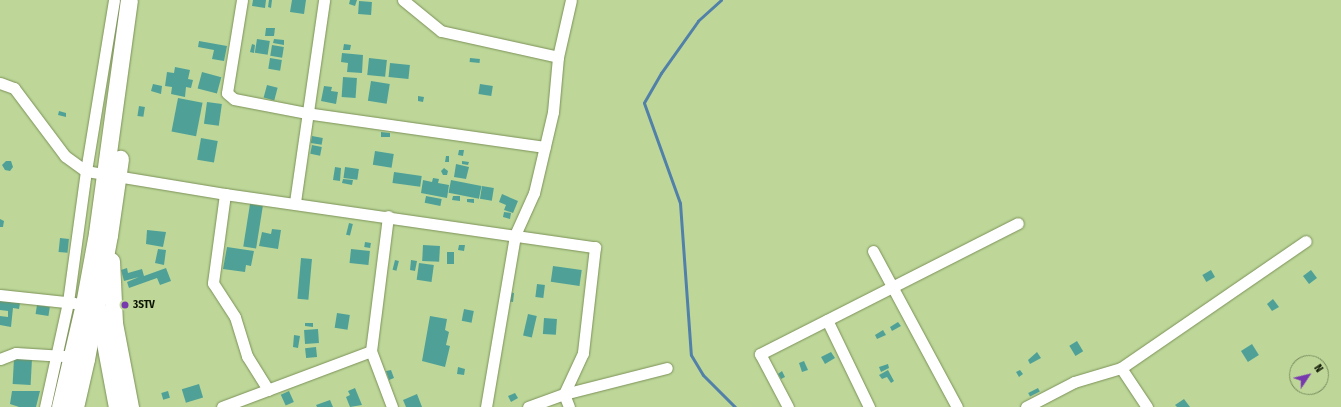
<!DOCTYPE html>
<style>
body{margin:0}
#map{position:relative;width:1341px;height:407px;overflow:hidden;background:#bed799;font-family:"Fira Sans Condensed",sans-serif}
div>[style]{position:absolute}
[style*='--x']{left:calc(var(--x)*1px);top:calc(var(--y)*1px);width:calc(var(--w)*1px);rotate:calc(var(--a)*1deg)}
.stream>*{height:3px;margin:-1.5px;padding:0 1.5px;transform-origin:1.5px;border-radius:1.5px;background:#5180a9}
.building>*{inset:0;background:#4fa198;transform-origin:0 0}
.roads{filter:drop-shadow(0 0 1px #7c9258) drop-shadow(0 0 1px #7c9258)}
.street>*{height:11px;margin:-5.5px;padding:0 5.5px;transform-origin:5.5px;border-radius:5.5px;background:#fff}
.primary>*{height:17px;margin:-8.5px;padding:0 8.5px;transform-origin:8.5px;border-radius:8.5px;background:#fff}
.dots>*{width:11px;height:11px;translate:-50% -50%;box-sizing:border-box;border:2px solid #bed799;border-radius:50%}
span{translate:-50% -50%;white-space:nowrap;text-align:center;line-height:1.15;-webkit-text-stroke:3px #bed799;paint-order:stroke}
.poi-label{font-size:11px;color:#0b1300;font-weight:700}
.left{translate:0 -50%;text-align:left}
.north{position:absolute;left:1289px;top:355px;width:40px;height:40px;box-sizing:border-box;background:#bed799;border:1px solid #76895c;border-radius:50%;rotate:55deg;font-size:11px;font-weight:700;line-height:16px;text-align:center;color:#0b1300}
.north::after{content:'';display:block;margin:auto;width:14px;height:18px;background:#7839ae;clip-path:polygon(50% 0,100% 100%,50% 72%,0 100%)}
</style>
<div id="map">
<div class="stream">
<div style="--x:721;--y:0;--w:31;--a:138"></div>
<div style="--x:698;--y:21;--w:64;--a:125.4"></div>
<div style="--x:661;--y:73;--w:34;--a:120"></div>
<div style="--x:644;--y:103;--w:106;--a:70.2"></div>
<div style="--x:680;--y:203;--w:152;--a:85.9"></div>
<div style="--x:691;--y:355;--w:23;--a:59"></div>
<div style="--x:703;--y:375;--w:45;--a:45"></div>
</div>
<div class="building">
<div style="clip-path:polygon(253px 0,266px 0,265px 8px,252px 6px)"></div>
<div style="clip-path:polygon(269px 0,272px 0,271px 8px,268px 7px)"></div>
<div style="clip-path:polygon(292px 0,306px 0,304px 14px,290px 12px)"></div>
<div style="clip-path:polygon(350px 0,357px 0,355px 6px,349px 4px)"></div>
<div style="left:359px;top:1px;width:13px;height:13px;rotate:4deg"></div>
<div style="clip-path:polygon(266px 28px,275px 28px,274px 36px,265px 36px)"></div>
<div style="left:257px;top:39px;width:13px;height:14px;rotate:9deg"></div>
<div style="clip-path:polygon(274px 39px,284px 40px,284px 45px,273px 43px)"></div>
<div style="clip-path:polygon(199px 41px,227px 46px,224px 61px,212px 59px,214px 50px,198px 47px)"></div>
<div style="clip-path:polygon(252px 44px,255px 45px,254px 53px,250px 52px)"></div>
<div style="clip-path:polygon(344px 44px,351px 45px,350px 50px,343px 50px)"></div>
<div style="left:272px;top:45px;width:12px;height:11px;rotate:9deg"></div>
<div style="clip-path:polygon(342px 53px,363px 55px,362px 73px,347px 72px,348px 63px,341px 62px)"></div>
<div style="left:270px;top:58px;width:12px;height:11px;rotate:9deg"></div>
<div style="left:369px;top:58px;width:18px;height:17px;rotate:6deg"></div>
<div style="left:470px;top:58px;width:10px;height:4px;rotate:6deg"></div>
<div style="left:390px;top:63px;width:20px;height:14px;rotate:6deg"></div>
<div style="clip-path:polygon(175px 67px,190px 70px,188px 79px,193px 80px,191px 88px,186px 87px,185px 97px,171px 94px,172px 87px,165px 86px,167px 72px,174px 73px)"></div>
<div style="left:202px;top:72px;width:20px;height:17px;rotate:15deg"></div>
<div style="left:343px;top:77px;width:14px;height:20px;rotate:4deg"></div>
<div style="left:371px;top:81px;width:19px;height:20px;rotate:9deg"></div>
<div style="clip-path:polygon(153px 84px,162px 86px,161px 94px,151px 91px)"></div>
<div style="left:480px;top:84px;width:13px;height:10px;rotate:9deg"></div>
<div style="left:267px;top:85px;width:11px;height:13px;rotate:15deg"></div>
<div style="clip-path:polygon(324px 86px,332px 87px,331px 91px,338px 92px,336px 104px,321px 101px)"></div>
<div style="clip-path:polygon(418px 96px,424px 97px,423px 102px,418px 101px)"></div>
<div style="left:178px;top:98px;width:25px;height:34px;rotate:11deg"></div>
<div style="left:207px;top:102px;width:15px;height:22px;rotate:8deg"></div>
<div style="left:139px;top:106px;width:6px;height:10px;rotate:9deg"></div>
<div style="clip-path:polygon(59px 111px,66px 113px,66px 117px,58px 115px)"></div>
<div style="clip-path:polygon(381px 132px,390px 133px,390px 137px,381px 137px)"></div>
<div style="left:312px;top:136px;width:11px;height:7px;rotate:10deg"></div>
<div style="left:201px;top:138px;width:17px;height:22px;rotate:10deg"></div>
<div style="left:312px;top:145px;width:10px;height:9px;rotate:11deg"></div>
<div style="clip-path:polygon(459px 150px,464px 150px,463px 156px,458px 155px)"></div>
<div style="left:375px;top:151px;width:19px;height:14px;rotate:9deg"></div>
<div style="clip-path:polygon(446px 156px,449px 156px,449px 162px,445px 162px)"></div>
<div style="clip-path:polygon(6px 161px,11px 161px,13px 167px,10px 171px,5px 170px,2px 165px)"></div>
<div style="clip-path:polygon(462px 161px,469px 162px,468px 165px,462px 164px)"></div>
<div style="clip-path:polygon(456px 164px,469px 167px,466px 179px,454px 177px)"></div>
<div style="clip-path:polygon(335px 167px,341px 168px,340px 181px,333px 180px)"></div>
<div style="left:345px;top:167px;width:14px;height:11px;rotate:8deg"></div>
<div style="clip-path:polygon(444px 168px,448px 171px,447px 175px,443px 175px,441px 171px)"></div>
<div style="left:394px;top:172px;width:28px;height:11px;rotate:8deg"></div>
<div style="clip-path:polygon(433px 178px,439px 179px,438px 183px,449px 185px,447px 198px,421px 193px,423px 180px,432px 182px)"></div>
<div style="clip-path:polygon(343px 179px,353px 180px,352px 185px,342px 183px)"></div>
<div style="left:451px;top:180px;width:31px;height:13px;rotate:11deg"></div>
<div style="left:482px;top:186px;width:12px;height:13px;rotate:9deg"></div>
<div style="clip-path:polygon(502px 194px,518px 201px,513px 213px,504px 210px,506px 205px,499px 202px)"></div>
<div style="left:426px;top:196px;width:16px;height:7px;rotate:11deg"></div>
<div style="clip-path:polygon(453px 196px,460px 196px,460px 201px,452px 200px)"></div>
<div style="clip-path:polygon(467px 199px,474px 199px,474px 203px,467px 202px)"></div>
<div style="left:250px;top:204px;width:13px;height:43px;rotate:9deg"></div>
<div style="clip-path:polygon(504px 212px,511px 213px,510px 219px,503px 217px)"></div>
<div style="clip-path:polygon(0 219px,4px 221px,3px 227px,0 227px)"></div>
<div style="left:349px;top:223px;width:4px;height:12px;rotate:14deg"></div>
<div style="clip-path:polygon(272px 229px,281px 230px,278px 249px,259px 246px,262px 232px,271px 234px)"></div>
<div style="clip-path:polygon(147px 230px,166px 232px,163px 247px,146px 244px)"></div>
<div style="left:60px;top:238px;width:9px;height:14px;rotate:6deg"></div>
<div style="left:365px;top:242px;width:6px;height:5px;rotate:9deg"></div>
<div style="left:423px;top:245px;width:17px;height:16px;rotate:3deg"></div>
<div style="clip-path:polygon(459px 245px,465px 245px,464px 251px,458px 250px)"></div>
<div style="clip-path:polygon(227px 247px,254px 251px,251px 266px,246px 265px,245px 272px,223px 269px)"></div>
<div style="clip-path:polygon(158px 249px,166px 250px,164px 265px,155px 263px)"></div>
<div style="left:351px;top:249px;width:19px;height:14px;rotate:6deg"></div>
<div style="left:447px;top:252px;width:7px;height:12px"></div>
<div style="left:301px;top:258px;width:11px;height:41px;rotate:5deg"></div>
<div style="left:395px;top:260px;width:4px;height:10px;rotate:14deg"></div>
<div style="clip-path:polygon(411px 260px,417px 261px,415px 271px,410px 270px)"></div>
<div style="left:419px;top:263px;width:15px;height:17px;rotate:8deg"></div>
<div style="left:553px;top:266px;width:29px;height:16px;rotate:8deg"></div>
<div style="clip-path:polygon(127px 268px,128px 273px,142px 269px,144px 276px,166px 268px,171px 281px,160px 285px,157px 278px,129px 288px,127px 282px,139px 277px,124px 281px,121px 270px)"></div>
<div style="left:1211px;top:270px;width:8px;height:10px;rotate:60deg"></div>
<div style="left:1311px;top:270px;width:10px;height:10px;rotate:53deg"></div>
<div style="left:537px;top:284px;width:8px;height:13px;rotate:7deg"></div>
<div style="clip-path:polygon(508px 292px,514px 293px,513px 302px,506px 301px)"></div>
<div style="clip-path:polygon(1273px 299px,1279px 307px,1272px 311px,1267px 304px)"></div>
<div style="clip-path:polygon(0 301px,20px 303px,19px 309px,13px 308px,11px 327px,0 325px,0 316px,8px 317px,8px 311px,0 310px)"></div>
<div style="left:37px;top:305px;width:13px;height:9px;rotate:9deg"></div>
<div style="left:464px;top:309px;width:10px;height:12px;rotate:11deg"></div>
<div style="left:337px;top:313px;width:13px;height:15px;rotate:9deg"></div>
<div style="left:528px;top:314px;width:9px;height:22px;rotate:13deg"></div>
<div style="clip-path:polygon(430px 316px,447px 319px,445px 330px,449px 332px,446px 345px,450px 346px,445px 367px,422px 361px)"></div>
<div style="left:544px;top:318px;width:13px;height:16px;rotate:4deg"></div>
<div style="clip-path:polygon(898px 322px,901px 326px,892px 331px,890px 327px)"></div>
<div style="clip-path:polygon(305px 323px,313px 323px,313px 327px,305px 326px)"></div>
<div style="left:318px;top:329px;width:14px;height:14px;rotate:86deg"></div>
<div style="clip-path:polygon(883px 330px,886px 335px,877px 339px,875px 335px)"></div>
<div style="clip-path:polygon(294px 335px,300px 336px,298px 348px,293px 347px)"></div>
<div style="left:1077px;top:341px;width:12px;height:9px;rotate:59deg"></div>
<div style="left:1252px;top:344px;width:13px;height:13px;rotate:58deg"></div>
<div style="left:316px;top:347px;width:10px;height:11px;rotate:84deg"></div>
<div style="clip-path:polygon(831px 352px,835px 358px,825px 364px,821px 357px)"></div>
<div style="clip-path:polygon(1037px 352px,1041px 358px,1030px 364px,1028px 360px)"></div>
<div style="left:14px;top:358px;width:18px;height:26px;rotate:3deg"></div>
<div style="clip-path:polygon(804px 361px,808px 370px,802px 372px,799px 363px)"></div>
<div style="clip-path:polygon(888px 364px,889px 368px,881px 372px,879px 367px)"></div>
<div style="clip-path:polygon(458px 367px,465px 369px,464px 375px,457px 374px)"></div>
<div style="clip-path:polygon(391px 370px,394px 378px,389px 380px,386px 371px)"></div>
<div style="clip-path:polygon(888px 370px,894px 381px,891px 383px,887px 377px,882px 379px,879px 375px)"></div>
<div style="clip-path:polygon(1020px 370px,1023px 374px,1019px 377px,1016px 372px)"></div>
<div style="clip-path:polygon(782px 371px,785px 377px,781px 379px,778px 374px)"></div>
<div style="left:199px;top:384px;width:14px;height:18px;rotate:73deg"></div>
<div style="clip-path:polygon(355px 388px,362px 405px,350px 407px,346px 397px,350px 395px,348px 391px)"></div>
<div style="left:1038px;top:388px;width:4px;height:11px;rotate:63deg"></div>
<div style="clip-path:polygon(12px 391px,40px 391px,36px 407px,19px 407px,10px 404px)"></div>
<div style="left:168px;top:391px;width:7px;height:7px;rotate:74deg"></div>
<div style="left:289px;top:391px;width:12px;height:9px;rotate:66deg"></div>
<div style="clip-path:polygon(515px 393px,518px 398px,511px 402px,508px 396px)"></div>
<div style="clip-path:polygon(417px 394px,422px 407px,406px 407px,403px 400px)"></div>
<div style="clip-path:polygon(1184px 399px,1190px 407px,1177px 407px,1175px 405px)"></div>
<div style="clip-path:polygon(330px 400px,333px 407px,317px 407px,316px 405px)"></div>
</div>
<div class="roads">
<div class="street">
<div style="--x:242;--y:0;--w:94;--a:99.2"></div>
<div style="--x:227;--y:93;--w:9;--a:41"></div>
<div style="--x:234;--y:99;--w:73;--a:11"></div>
<div style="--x:306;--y:113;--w:241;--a:8.1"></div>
<div style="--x:403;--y:0;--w:49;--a:39.2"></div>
<div style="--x:441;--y:31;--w:120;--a:12.5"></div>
<div style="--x:0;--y:83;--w:15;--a:20"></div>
<div style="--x:14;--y:88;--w:85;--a:53.1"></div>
<div style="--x:65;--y:156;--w:26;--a:36"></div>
<div style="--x:86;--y:171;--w:141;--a:9.4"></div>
<div style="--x:225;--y:194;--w:374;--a:8.2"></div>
<div style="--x:595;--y:247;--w:107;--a:96.5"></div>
<div style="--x:583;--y:353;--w:45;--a:114.9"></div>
<div style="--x:564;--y:394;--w:14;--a:69"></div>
<div style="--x:225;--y:194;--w:90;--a:97.7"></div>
<div style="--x:213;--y:283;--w:40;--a:57.1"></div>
<div style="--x:235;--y:317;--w:41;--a:72.9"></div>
<div style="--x:247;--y:356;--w:40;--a:58"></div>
<div style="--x:295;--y:202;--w:204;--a:-81.8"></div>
<div style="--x:873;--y:251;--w:177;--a:61.7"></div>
<div style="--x:0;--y:295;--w:75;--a:6.1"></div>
<div style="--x:827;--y:320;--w:97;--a:64.2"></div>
<div style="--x:371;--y:351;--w:60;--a:69.4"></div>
<div style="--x:0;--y:359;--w:17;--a:-21"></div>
<div style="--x:16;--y:353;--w:48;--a:3.6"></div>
<div style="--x:1121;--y:368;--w:47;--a:56.3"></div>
<div style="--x:45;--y:407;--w:107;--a:-77.6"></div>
<div style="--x:68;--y:302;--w:132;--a:-82.2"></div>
<div style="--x:86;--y:171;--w:173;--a:-80.7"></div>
<div style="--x:222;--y:407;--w:159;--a:-20.6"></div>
<div style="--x:371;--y:351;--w:136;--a:-82.8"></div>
<div style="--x:486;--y:407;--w:174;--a:-80.4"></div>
<div style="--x:515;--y:235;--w:46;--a:-65.7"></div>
<div style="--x:534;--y:193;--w:83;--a:-76.8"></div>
<div style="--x:553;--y:112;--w:55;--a:-84.8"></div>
<div style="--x:558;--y:57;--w:58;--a:-77.2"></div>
<div style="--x:528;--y:407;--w:38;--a:-20"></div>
<div style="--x:564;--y:394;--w:106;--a:-14.2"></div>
<div style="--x:788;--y:407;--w:60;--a:-117.8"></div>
<div style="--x:760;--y:354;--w:289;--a:-26.9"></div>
<div style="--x:1026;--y:407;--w:54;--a:-27.5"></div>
<div style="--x:1074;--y:382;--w:49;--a:-16.6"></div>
<div style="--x:1121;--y:368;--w:224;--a:-34.5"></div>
</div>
<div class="primary">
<div style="--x:111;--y:261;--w:62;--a:87.2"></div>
<div style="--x:114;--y:323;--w:86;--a:79.2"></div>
<div style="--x:99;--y:311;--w:98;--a:79.4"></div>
<div style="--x:60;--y:407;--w:106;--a:-76.9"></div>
<div style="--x:84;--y:304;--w:72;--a:-79.6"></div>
<div style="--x:97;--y:233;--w:235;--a:-82.2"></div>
<div style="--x:75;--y:407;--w:49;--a:-77.1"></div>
<div style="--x:86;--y:359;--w:126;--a:-79.5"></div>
<div style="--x:109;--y:235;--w:77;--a:-81.8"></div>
</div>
</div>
<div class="dots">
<div style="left:125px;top:305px;background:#7839ae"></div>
</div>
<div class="poi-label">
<span class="left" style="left:133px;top:305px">3STV</span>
</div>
<div class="north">N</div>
</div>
